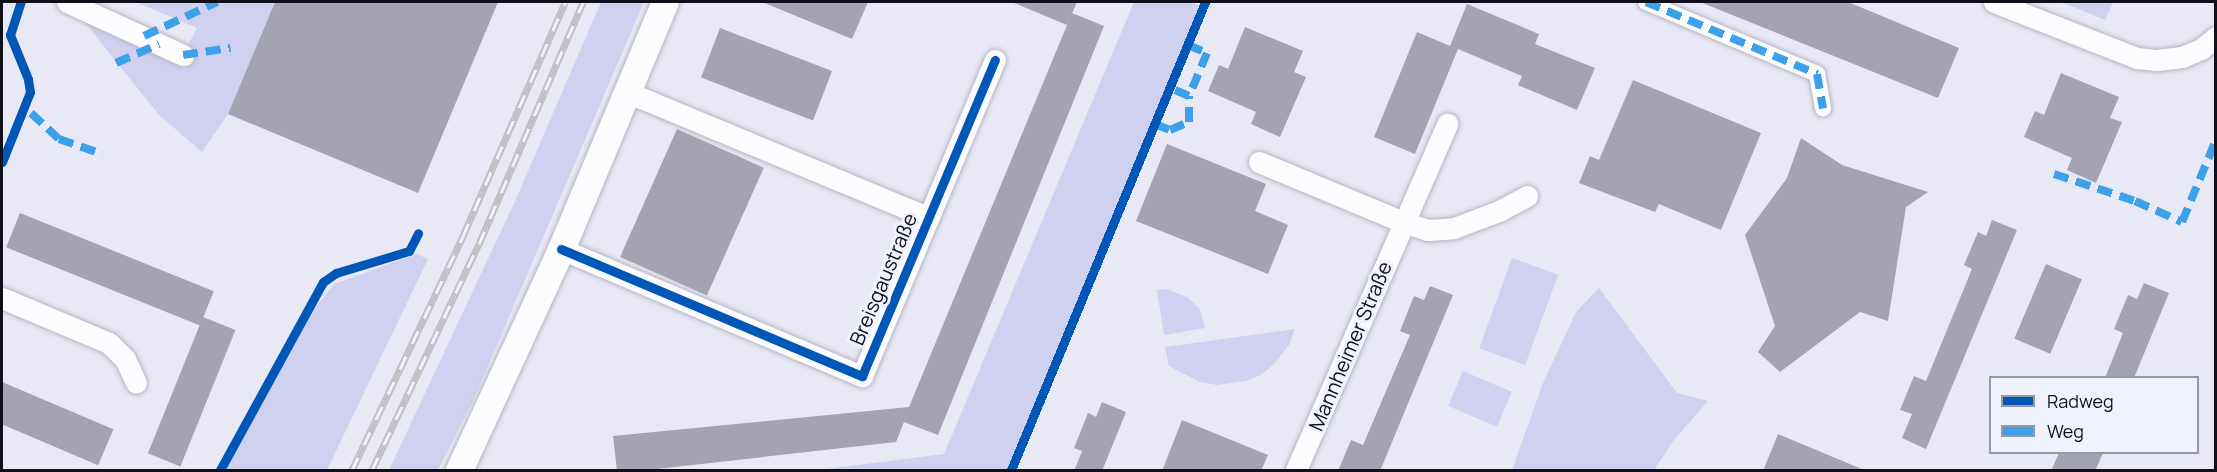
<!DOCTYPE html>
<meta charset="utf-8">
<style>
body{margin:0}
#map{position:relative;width:2217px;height:472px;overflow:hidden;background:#e9e9f6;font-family:Manrope,sans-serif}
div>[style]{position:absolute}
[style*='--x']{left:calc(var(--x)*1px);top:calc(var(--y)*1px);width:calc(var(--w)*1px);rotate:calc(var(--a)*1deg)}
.green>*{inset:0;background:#d0d0f0;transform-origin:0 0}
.building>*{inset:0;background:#a3a3b1;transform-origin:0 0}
.roads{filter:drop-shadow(0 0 2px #b5b6c1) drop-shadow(0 0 2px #b5b6c1)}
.pedestrian>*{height:16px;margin:-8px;padding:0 8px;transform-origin:8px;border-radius:8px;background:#fcfcfe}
.minor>*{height:21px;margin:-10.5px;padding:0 10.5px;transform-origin:10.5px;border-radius:10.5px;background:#fcfcfe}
.tertiary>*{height:27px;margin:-13.5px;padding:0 13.5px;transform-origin:13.5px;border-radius:13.5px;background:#fcfcfe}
.rail>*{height:7px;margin-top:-3.5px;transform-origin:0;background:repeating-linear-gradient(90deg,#f1f2ff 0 14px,#c0c0c4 0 28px);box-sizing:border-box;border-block:2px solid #c0c0c4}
.quiet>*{height:8px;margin-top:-4px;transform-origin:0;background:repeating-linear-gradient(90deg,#3da1ea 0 15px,transparent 0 23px)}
.cycleway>*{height:9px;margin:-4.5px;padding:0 4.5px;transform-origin:4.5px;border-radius:4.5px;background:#0057b8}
span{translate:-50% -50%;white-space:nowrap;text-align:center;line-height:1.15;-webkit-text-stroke:6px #f1f2ff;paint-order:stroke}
.street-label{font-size:20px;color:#10101b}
.frame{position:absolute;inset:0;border:3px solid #10101b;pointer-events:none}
.legend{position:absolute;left:1989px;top:376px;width:210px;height:78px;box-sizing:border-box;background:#f1f2ff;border:2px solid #9798a4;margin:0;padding:8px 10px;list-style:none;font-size:18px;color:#10101b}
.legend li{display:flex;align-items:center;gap:12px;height:30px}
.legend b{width:30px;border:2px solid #9798a4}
</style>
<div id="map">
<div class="green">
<div style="clip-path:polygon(136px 2px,275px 2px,228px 114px,202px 152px,159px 115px,79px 15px,183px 55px,197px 28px)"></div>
<div style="clip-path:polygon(601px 2px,644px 2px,473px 401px,438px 470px,389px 470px,516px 199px)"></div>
<div style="clip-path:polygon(1134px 2px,1189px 2px,1203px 7px,1011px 470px,818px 470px,944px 454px)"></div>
<div style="clip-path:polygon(2061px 2px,2113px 2px,2105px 20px)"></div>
<div style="clip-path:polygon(417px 254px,428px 259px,327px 470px,225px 470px,315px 308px,334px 284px)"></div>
<div style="left:1512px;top:258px;width:49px;height:96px;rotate:20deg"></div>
<div style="clip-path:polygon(1599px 288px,1677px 393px,1708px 401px,1674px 440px,1654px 470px,1512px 470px,1543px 383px,1576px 312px)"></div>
<div style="clip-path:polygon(1166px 289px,1187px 297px,1200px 309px,1205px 328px,1164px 335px,1157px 290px)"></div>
<div style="clip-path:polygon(1295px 329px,1289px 345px,1275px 363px,1261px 375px,1246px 381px,1217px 385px,1200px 382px,1169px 366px,1165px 347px)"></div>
<div style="left:1463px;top:371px;width:53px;height:38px;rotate:23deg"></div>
</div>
<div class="building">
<div style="clip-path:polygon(275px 2px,498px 2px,418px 193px,228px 114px)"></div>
<div style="clip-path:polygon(762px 2px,868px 2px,852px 39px)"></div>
<div style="clip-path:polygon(1012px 2px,1077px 2px,1067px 25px)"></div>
<div style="clip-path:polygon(1700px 2px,1848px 2px,1959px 48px,1938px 98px)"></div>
<div style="clip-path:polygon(1467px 4px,1539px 34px,1535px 44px,1595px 68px,1577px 110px,1518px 85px,1522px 76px,1458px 49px,1415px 154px,1374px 137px,1417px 32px,1450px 46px)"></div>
<div style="clip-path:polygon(1072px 13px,1104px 26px,938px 435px,904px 422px,896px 442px,639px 471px,617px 471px,613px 436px,909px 407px)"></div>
<div style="clip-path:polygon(1245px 27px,1303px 51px,1294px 72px,1306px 77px,1280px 137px,1251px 124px,1256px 112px,1208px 91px,1219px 65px,1228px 69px)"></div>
<div style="left:720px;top:28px;width:120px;height:53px;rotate:21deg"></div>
<div style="clip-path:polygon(2061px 73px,2119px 97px,2110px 118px,2122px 122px,2096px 183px,2067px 170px,2072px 158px,2024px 137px,2035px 111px,2044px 115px)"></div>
<div style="clip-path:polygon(1633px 80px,1761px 133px,1721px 230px,1659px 204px,1655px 212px,1579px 183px,1590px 156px,1599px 160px)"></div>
<div style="left:677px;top:129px;width:95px;height:140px;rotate:24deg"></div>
<div style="clip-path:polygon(1801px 138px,1842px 165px,1928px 192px,1906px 207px,1888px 321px,1860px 312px,1780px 372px,1758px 352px,1775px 326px,1745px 235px,1787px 178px)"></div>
<div style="clip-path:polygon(1167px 144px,1266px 184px,1255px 211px,1288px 225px,1268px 274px,1136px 221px)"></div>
<div style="left:20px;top:213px;width:209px;height:37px;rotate:22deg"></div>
<div style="clip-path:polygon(1992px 220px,2017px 230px,1926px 449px,1902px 438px,1912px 414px,1900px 410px,1914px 376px,1926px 381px,1972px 269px,1964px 265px,1978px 232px,1986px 236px)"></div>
<div style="left:2046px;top:264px;width:39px;height:81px;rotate:23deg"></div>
<div style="clip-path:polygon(2144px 283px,2169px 293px,2134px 378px,2105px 378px,2123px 333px,2114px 329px,2128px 295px,2137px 299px)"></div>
<div style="clip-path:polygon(1430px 286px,1453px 295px,1380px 471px,1338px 471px,1351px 440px,1363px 445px,1410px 335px,1400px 331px,1414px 296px,1424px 300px)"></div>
<div style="left:203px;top:317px;width:35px;height:147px;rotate:22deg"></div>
<div style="left:2px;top:382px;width:121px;height:39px;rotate:23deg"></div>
<div style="clip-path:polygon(1102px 402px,1126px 412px,1113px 444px,1102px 471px,1074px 471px,1082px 451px,1074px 448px,1088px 413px,1096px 417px)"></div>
<div style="clip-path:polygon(1182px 420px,1268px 455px,1261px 471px,1162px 471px)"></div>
<div style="clip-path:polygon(1778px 434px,1864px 470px,1864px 471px,1763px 471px)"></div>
<div style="clip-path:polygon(2059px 453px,2103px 453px,2095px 471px,2051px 471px)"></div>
</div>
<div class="roads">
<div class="pedestrian">
<div style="--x:1646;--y:2;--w:186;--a:22.8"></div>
<div style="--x:1817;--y:74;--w:35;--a:80"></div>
</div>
<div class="minor">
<div style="--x:67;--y:2;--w:128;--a:24.6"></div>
<div style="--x:1994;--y:2;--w:154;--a:21.4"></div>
<div style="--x:2137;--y:58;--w:20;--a:6"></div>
<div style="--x:2157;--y:60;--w:25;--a:-7"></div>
<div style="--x:2182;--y:57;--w:21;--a:-23"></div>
<div style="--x:2201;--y:49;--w:19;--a:-39"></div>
<div style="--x:627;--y:92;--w:327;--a:22.6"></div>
<div style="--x:1259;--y:162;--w:156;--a:22.6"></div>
<div style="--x:1403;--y:222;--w:26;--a:18"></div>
<div style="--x:1428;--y:230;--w:26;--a:-4"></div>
<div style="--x:1454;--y:228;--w:48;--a:-20.7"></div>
<div style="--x:1499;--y:211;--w:32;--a:-28"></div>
<div style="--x:561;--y:249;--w:327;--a:22.9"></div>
<div style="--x:862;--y:376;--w:343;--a:-67.2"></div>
<div style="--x:2;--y:298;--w:116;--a:22.8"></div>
<div style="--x:109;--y:343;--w:23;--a:45"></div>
<div style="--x:125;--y:359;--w:26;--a:65"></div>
<div style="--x:1296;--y:470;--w:378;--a:-66.4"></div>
</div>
<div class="tertiary">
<div style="--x:459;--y:470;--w:243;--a:-65.2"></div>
<div style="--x:561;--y:249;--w:268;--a:-67.2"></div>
</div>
</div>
<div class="rail">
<div style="--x:352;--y:470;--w:259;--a:-64.6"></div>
<div style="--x:463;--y:236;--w:255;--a:-66.4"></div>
<div style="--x:372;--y:470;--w:250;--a:-64.7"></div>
<div style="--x:479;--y:244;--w:263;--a:-66.7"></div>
</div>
<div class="quiet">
<div style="--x:1646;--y:2;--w:186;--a:22.8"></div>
<div style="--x:1817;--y:74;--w:35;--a:80"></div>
<div style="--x:144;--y:36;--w:81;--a:-25"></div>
<div style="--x:1188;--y:45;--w:21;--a:23"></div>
<div style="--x:1207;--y:53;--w:47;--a:112.7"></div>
<div style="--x:183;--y:55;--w:48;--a:-8.5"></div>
<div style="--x:116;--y:63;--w:47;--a:-23.8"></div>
<div style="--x:31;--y:113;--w:38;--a:43"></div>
<div style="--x:59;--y:139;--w:46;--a:19.2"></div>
<div style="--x:1155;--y:124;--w:16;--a:22"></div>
<div style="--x:1170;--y:130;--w:21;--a:-23"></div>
<div style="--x:1189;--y:122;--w:26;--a:-90"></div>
<div style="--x:1189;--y:96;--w:21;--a:-157"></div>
<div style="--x:2054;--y:174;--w:85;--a:18.4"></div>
<div style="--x:2135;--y:201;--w:51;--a:24.1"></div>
<div style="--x:2182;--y:222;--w:89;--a:-67.5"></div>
</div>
<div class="cycleway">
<div style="--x:2;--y:162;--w:75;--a:-68.2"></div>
<div style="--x:30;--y:92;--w:13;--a:-99"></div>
<div style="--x:28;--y:79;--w:48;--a:-112.2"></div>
<div style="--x:10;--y:35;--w:35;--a:-72"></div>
<div style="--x:561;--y:249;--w:327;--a:22.9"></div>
<div style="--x:862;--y:376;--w:343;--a:-67.2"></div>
<div style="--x:220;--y:470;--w:214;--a:-61.3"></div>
<div style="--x:323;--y:282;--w:16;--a:-35"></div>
<div style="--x:336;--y:273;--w:76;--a:-16.8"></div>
<div style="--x:409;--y:251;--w:20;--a:-63"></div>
<div style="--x:1011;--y:470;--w:507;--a:-67.48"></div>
</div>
<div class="street-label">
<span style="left:883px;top:279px;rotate:-67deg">Breisgaustraße</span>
<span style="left:1350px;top:346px;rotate:-67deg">Mannheimer Straße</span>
</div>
<div class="frame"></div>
<ul class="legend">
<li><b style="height:8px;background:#0057b8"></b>Radweg</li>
<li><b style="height:8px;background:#3da1ea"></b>Weg</li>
</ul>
</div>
